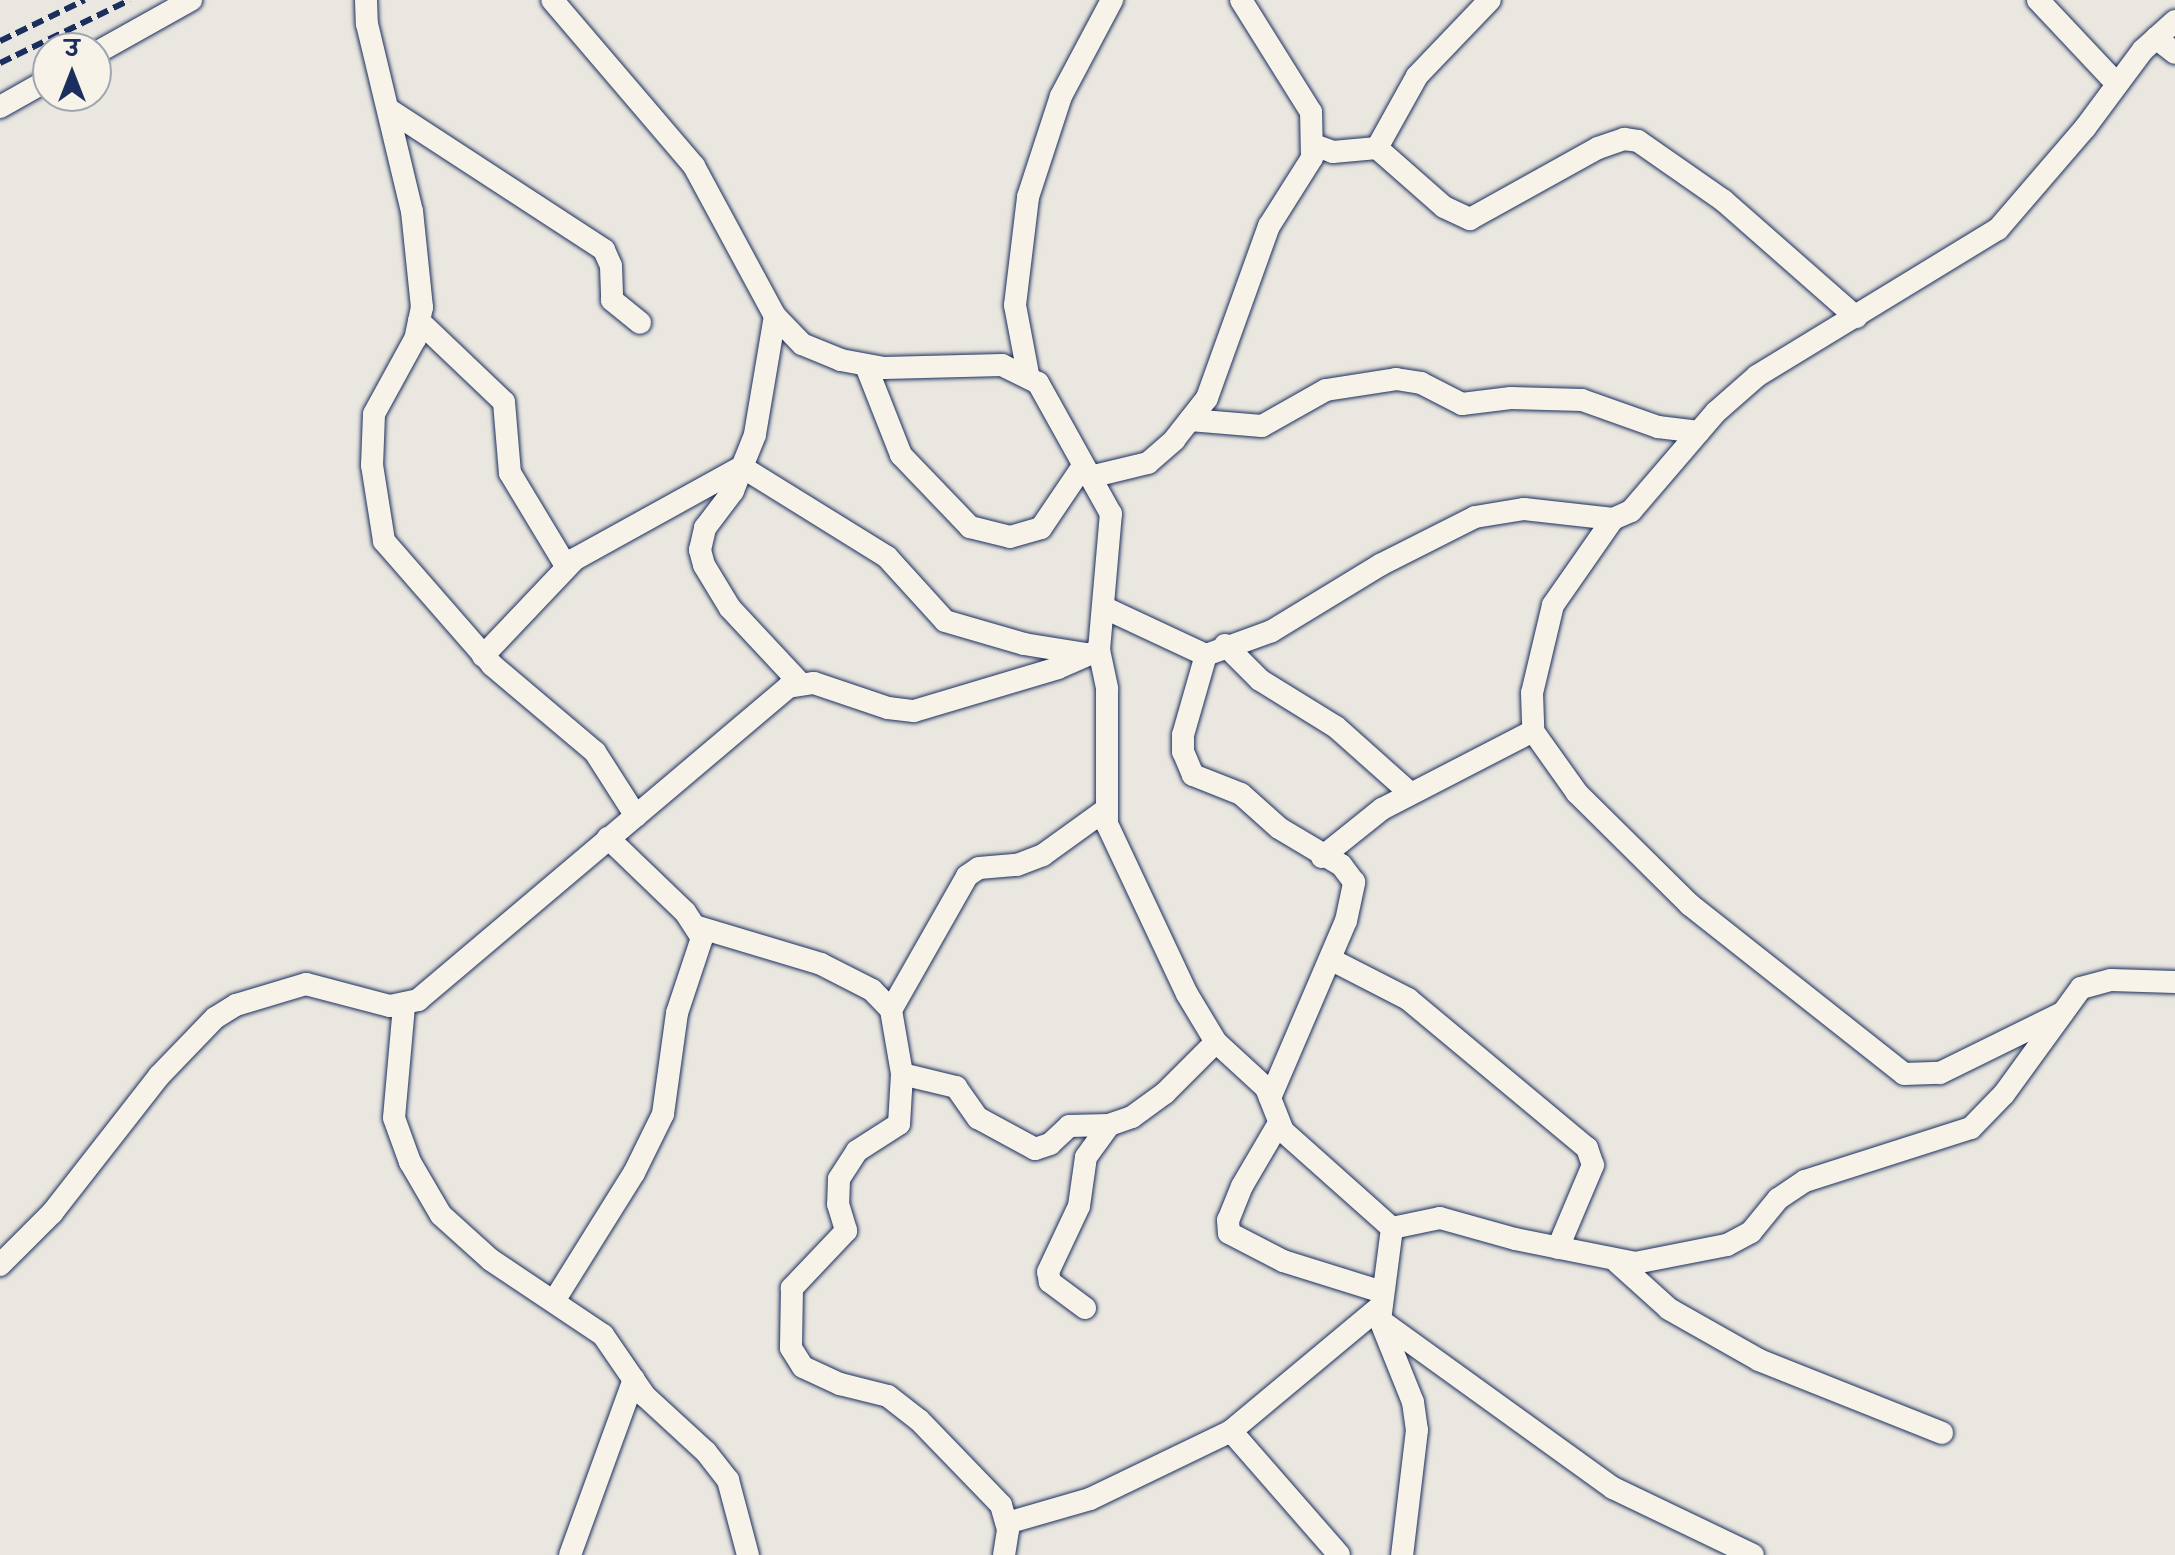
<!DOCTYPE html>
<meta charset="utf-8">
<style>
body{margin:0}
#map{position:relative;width:2175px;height:1555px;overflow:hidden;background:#eae7e0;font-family:"Architects Daughter","Playpen Sans Deva",sans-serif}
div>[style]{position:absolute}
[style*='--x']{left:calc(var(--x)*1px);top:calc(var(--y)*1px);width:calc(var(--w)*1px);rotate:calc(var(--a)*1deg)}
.roads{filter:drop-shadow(0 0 2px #1b2f5e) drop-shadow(0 0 2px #1b2f5e)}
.minor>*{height:22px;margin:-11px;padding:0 11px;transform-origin:11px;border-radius:11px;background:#f7f3e8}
.rail>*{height:6px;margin-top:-3px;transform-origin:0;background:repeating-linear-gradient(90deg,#1b2f5e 0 12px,transparent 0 18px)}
span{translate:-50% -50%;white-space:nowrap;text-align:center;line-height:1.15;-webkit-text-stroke:8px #f7f3e8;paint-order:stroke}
.north{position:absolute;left:32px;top:32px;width:80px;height:80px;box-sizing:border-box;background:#f7f3e8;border:2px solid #9fa5b1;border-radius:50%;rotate:0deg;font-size:22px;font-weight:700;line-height:32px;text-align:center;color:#1b2f5e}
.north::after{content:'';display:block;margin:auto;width:28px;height:36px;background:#1b2f5e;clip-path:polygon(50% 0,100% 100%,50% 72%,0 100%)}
</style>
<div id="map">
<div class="roads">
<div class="minor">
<div style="--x:366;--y:0;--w:24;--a:88"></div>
<div style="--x:367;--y:24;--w:192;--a:76.5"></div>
<div style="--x:412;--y:211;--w:97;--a:84.1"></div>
<div style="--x:422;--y:307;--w:33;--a:102"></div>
<div style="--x:415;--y:339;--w:85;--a:118.7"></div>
<div style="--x:374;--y:414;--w:51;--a:92.2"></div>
<div style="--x:372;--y:465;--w:77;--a:81"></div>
<div style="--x:384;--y:541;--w:164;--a:48.9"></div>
<div style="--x:492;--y:665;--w:135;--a:40.2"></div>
<div style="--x:595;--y:752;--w:76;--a:57.4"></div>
<div style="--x:2038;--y:0;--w:115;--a:46.8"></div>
<div style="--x:2156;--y:38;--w:24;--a:38"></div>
<div style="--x:96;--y:53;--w:109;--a:-29.2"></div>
<div style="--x:0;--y:107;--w:55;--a:-29.4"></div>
<div style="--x:388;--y:109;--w:258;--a:33.1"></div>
<div style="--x:604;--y:250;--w:17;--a:66"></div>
<div style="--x:611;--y:266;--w:34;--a:88"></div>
<div style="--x:612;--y:300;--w:36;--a:39"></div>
<div style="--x:1314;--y:145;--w:20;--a:20"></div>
<div style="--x:1333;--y:152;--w:44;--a:-5.2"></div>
<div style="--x:1377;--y:148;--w:89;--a:41.4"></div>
<div style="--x:1444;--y:207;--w:29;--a:25"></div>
<div style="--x:1470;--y:219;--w:146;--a:-29"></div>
<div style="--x:1598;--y:148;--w:28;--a:-19"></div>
<div style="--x:1624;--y:139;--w:14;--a:8"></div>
<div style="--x:1638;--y:141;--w:105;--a:34.9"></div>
<div style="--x:1724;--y:201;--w:176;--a:41.3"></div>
<div style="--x:1377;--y:148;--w:82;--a:-60.9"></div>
<div style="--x:1417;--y:76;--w:105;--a:-46.2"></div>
<div style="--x:419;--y:321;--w:117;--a:43.6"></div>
<div style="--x:504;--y:402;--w:71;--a:85.2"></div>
<div style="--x:510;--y:473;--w:109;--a:58.9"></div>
<div style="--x:866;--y:366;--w:96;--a:68.5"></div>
<div style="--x:901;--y:455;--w:100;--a:46.2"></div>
<div style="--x:970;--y:527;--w:41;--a:14"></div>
<div style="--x:1010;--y:537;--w:32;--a:-16"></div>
<div style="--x:1041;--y:528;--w:75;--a:-55.9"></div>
<div style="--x:1028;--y:374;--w:70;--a:-100.7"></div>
<div style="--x:1015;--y:305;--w:109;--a:-83.1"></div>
<div style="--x:1028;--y:197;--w:106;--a:-71.9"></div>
<div style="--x:1061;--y:96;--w:109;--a:-62"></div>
<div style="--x:1190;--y:420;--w:72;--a:4.8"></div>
<div style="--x:1262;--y:426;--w:73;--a:-29.4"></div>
<div style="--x:1326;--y:390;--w:71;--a:-8.9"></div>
<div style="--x:1396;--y:379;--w:25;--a:9"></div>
<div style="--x:1421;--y:383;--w:46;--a:27.1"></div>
<div style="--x:1462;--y:404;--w:49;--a:-7"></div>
<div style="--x:1511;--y:398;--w:71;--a:1.6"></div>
<div style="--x:1582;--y:400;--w:81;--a:19.6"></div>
<div style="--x:1658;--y:427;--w:41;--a:7"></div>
<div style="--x:1090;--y:477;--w:60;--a:-13.6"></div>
<div style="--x:1148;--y:463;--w:35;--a:-41"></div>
<div style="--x:1174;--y:440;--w:53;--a:-51.8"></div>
<div style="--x:1207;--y:398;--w:183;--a:-70.2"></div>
<div style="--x:1269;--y:226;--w:80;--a:-57.7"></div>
<div style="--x:1312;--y:158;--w:46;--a:-91.2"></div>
<div style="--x:1311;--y:112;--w:132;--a:-122"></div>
<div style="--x:1613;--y:519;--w:105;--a:124.9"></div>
<div style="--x:1553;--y:605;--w:90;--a:103.4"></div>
<div style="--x:1532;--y:693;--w:38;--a:88"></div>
<div style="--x:1533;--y:731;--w:76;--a:54.6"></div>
<div style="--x:1577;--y:793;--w:158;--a:44.7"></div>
<div style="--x:1689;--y:904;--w:274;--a:38.3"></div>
<div style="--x:1904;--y:1074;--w:36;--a:-2"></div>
<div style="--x:1940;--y:1073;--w:136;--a:-26.2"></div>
<div style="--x:1105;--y:608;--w:111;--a:25"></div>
<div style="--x:1225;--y:645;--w:49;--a:45"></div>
<div style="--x:1260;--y:680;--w:89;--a:31.7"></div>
<div style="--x:1336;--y:727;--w:99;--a:41.7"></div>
<div style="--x:1099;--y:650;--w:40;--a:78"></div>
<div style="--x:1107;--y:689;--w:135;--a:90"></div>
<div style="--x:1107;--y:824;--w:188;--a:64.8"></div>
<div style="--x:1187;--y:994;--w:56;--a:58.9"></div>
<div style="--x:1216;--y:1042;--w:68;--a:42.6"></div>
<div style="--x:1266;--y:1088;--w:46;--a:68.4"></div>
<div style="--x:1283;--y:1131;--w:146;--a:41.7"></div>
<div style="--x:1392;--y:1228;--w:93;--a:97.4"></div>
<div style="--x:1380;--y:1320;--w:88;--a:68.1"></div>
<div style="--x:1413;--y:1402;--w:28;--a:82"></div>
<div style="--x:1417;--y:1430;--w:126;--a:96.8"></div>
<div style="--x:483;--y:656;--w:134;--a:-46.5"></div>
<div style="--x:575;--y:559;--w:191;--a:-28.9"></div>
<div style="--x:742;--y:467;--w:35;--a:-68"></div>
<div style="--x:755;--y:434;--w:120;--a:-80.4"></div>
<div style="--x:800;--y:683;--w:103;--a:-133"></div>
<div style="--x:730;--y:608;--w:50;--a:-121.2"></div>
<div style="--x:704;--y:565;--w:16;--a:-105"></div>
<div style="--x:700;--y:550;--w:23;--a:-77"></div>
<div style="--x:705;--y:528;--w:46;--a:-52.9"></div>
<div style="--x:733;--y:491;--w:26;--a:-69"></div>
<div style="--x:742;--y:467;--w:171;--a:31.8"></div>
<div style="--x:887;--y:557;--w:86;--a:47.8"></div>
<div style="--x:945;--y:621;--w:82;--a:16.2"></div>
<div style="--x:1024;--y:644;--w:63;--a:9.2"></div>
<div style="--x:1322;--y:857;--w:77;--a:-38.7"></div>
<div style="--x:1382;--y:809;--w:170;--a:-27.3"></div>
<div style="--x:698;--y:927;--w:128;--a:16.7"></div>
<div style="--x:821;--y:964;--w:57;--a:27"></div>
<div style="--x:872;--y:990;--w:28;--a:46"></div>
<div style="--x:891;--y:1010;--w:65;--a:80.2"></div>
<div style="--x:902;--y:1074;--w:50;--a:93.4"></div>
<div style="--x:899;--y:1124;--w:50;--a:147.3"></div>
<div style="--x:857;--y:1151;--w:33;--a:123"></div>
<div style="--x:839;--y:1179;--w:25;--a:92"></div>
<div style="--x:838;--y:1204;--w:28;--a:73"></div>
<div style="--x:846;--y:1231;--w:79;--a:133.5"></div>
<div style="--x:792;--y:1288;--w:60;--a:91"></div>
<div style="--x:791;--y:1348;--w:22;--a:58"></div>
<div style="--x:803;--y:1367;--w:41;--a:24.7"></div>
<div style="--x:840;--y:1384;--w:49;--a:14"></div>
<div style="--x:888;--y:1396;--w:39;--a:38"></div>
<div style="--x:919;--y:1420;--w:118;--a:46"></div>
<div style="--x:1001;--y:1505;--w:26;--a:74"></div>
<div style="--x:1008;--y:1530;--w:25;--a:99"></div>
<div style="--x:1330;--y:959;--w:88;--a:27.1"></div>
<div style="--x:1408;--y:999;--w:233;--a:39.8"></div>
<div style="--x:1587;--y:1148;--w:18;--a:71"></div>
<div style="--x:1593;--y:1165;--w:90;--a:112.9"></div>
<div style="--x:404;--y:1006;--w:112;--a:95.1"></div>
<div style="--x:394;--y:1118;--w:47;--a:70"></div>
<div style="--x:410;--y:1162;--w:61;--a:59.7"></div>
<div style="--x:441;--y:1215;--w:67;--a:42"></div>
<div style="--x:491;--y:1260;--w:135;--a:33.8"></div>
<div style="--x:603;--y:1335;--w:74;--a:55.5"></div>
<div style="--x:645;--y:1396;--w:83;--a:42.6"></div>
<div style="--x:706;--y:1452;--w:36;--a:52"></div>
<div style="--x:728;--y:1480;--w:78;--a:75.1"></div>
<div style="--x:891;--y:1010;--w:154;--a:-60.4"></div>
<div style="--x:967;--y:876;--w:14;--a:-34"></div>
<div style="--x:979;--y:868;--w:38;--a:-5"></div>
<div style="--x:1017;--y:865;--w:28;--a:-21"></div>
<div style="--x:1043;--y:855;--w:75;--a:-35.8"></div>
<div style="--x:902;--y:1074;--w:56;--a:13.5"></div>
<div style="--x:956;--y:1087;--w:38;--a:55"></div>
<div style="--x:978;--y:1118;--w:65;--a:28.5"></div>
<div style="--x:1035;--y:1149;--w:16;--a:-18"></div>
<div style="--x:1050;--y:1144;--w:26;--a:-43"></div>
<div style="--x:1069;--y:1126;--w:40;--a:-1.4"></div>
<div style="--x:1270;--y:1098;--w:193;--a:-66.8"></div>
<div style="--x:1346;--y:921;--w:40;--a:-78"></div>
<div style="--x:1354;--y:882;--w:21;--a:-127"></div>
<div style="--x:1341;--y:865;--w:72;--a:-149.2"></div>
<div style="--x:1279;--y:828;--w:51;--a:-138.2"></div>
<div style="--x:1241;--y:794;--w:52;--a:-158.4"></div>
<div style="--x:1193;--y:775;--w:25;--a:-113"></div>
<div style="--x:1183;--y:752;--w:17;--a:-90"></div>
<div style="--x:1183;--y:735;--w:83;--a:-74"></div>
<div style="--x:1206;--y:655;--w:70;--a:-20"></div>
<div style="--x:1272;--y:631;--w:127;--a:-31.4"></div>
<div style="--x:1380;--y:565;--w:106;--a:-26.8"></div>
<div style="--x:1475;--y:517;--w:50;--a:-9.3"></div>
<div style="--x:1524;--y:509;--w:90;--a:6.4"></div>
<div style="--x:1613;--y:519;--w:20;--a:-24"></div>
<div style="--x:1631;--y:511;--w:130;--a:-49.4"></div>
<div style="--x:1716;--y:412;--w:55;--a:-41.3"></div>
<div style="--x:1757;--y:376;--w:282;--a:-31.4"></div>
<div style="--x:1998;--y:229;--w:133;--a:-49.3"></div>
<div style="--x:2085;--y:128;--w:97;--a:-53.4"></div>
<div style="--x:2143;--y:50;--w:43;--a:-42.2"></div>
<div style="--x:1279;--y:1123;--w:73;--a:120.4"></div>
<div style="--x:1242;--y:1186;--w:37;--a:112"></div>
<div style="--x:1228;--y:1220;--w:13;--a:86"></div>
<div style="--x:1229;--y:1233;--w:61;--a:27.4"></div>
<div style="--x:1283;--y:1261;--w:104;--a:17.4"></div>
<div style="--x:1392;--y:1228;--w:49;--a:-11.8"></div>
<div style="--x:1440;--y:1218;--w:78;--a:15.6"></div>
<div style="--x:1515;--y:1239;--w:122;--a:11.3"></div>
<div style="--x:1635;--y:1263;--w:94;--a:-11.1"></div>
<div style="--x:1727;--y:1245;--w:27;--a:-28"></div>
<div style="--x:1751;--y:1232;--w:43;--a:-50.7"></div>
<div style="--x:1778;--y:1199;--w:32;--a:-34"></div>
<div style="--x:1805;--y:1181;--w:174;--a:-17.7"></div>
<div style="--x:1971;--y:1128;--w:47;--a:-45.9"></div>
<div style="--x:2004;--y:1094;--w:131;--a:-54"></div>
<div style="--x:2081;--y:988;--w:31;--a:-15"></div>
<div style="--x:2111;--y:980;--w:64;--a:1.8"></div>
<div style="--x:1617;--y:1262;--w:70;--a:42.1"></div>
<div style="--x:1669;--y:1309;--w:103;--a:29.5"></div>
<div style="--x:1759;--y:1360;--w:197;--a:21.7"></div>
<div style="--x:0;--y:1265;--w:74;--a:-45"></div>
<div style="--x:52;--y:1213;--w:174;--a:-52"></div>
<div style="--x:159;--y:1076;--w:81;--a:-46"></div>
<div style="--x:215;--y:1018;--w:25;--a:-32"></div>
<div style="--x:236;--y:1005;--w:73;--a:-16.7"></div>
<div style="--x:306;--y:984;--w:87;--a:14.7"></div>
<div style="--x:390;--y:1006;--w:29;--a:-12"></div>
<div style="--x:418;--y:1000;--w:485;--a:-40.2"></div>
<div style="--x:788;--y:687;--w:26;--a:-9"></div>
<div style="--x:814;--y:683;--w:78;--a:18.7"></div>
<div style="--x:888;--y:708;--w:26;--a:7"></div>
<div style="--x:914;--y:711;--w:150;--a:-16.6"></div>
<div style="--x:1058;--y:668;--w:45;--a:-23.7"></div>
<div style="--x:1099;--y:650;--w:137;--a:-85"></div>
<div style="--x:1111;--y:514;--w:150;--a:-119.1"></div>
<div style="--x:1038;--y:383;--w:40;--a:-153.4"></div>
<div style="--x:1002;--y:365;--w:118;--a:178.5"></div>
<div style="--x:884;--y:368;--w:44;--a:-169.5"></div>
<div style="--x:841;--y:360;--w:42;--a:-157.7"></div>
<div style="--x:802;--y:344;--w:39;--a:-134"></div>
<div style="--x:775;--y:316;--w:170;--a:-118.4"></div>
<div style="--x:694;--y:166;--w:218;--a:-130.5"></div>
<div style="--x:554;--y:1301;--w:151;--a:-58"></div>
<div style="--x:634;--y:1173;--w:66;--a:-63.8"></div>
<div style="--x:663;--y:1114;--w:102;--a:-82.1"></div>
<div style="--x:677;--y:1013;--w:79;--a:-71.6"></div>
<div style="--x:702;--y:938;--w:31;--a:-123"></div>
<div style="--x:685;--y:912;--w:107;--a:-136.1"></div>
<div style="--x:1085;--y:1308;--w:44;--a:-143.4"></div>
<div style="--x:1050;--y:1282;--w:10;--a:-101"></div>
<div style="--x:1048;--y:1272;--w:73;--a:-64.8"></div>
<div style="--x:1079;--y:1206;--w:49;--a:-81.9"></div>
<div style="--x:1086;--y:1157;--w:39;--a:-54"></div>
<div style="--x:1109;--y:1125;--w:24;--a:-19"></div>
<div style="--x:1132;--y:1117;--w:41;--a:-36"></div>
<div style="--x:1165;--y:1093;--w:72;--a:-45"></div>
<div style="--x:1380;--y:1320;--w:287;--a:35.8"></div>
<div style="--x:1613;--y:1488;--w:155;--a:25.6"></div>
<div style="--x:1231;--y:1431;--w:164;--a:48.9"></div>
<div style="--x:1007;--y:1523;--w:86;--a:-16.1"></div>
<div style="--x:1090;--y:1499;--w:157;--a:-25.7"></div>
<div style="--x:1231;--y:1431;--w:194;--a:-39.8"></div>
<div style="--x:570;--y:1555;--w:187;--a:-70"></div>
</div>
</div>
<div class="rail">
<div style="--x:0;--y:41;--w:94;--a:-25.8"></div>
<div style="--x:0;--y:63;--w:144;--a:-25.9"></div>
</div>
<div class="north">उ</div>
</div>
